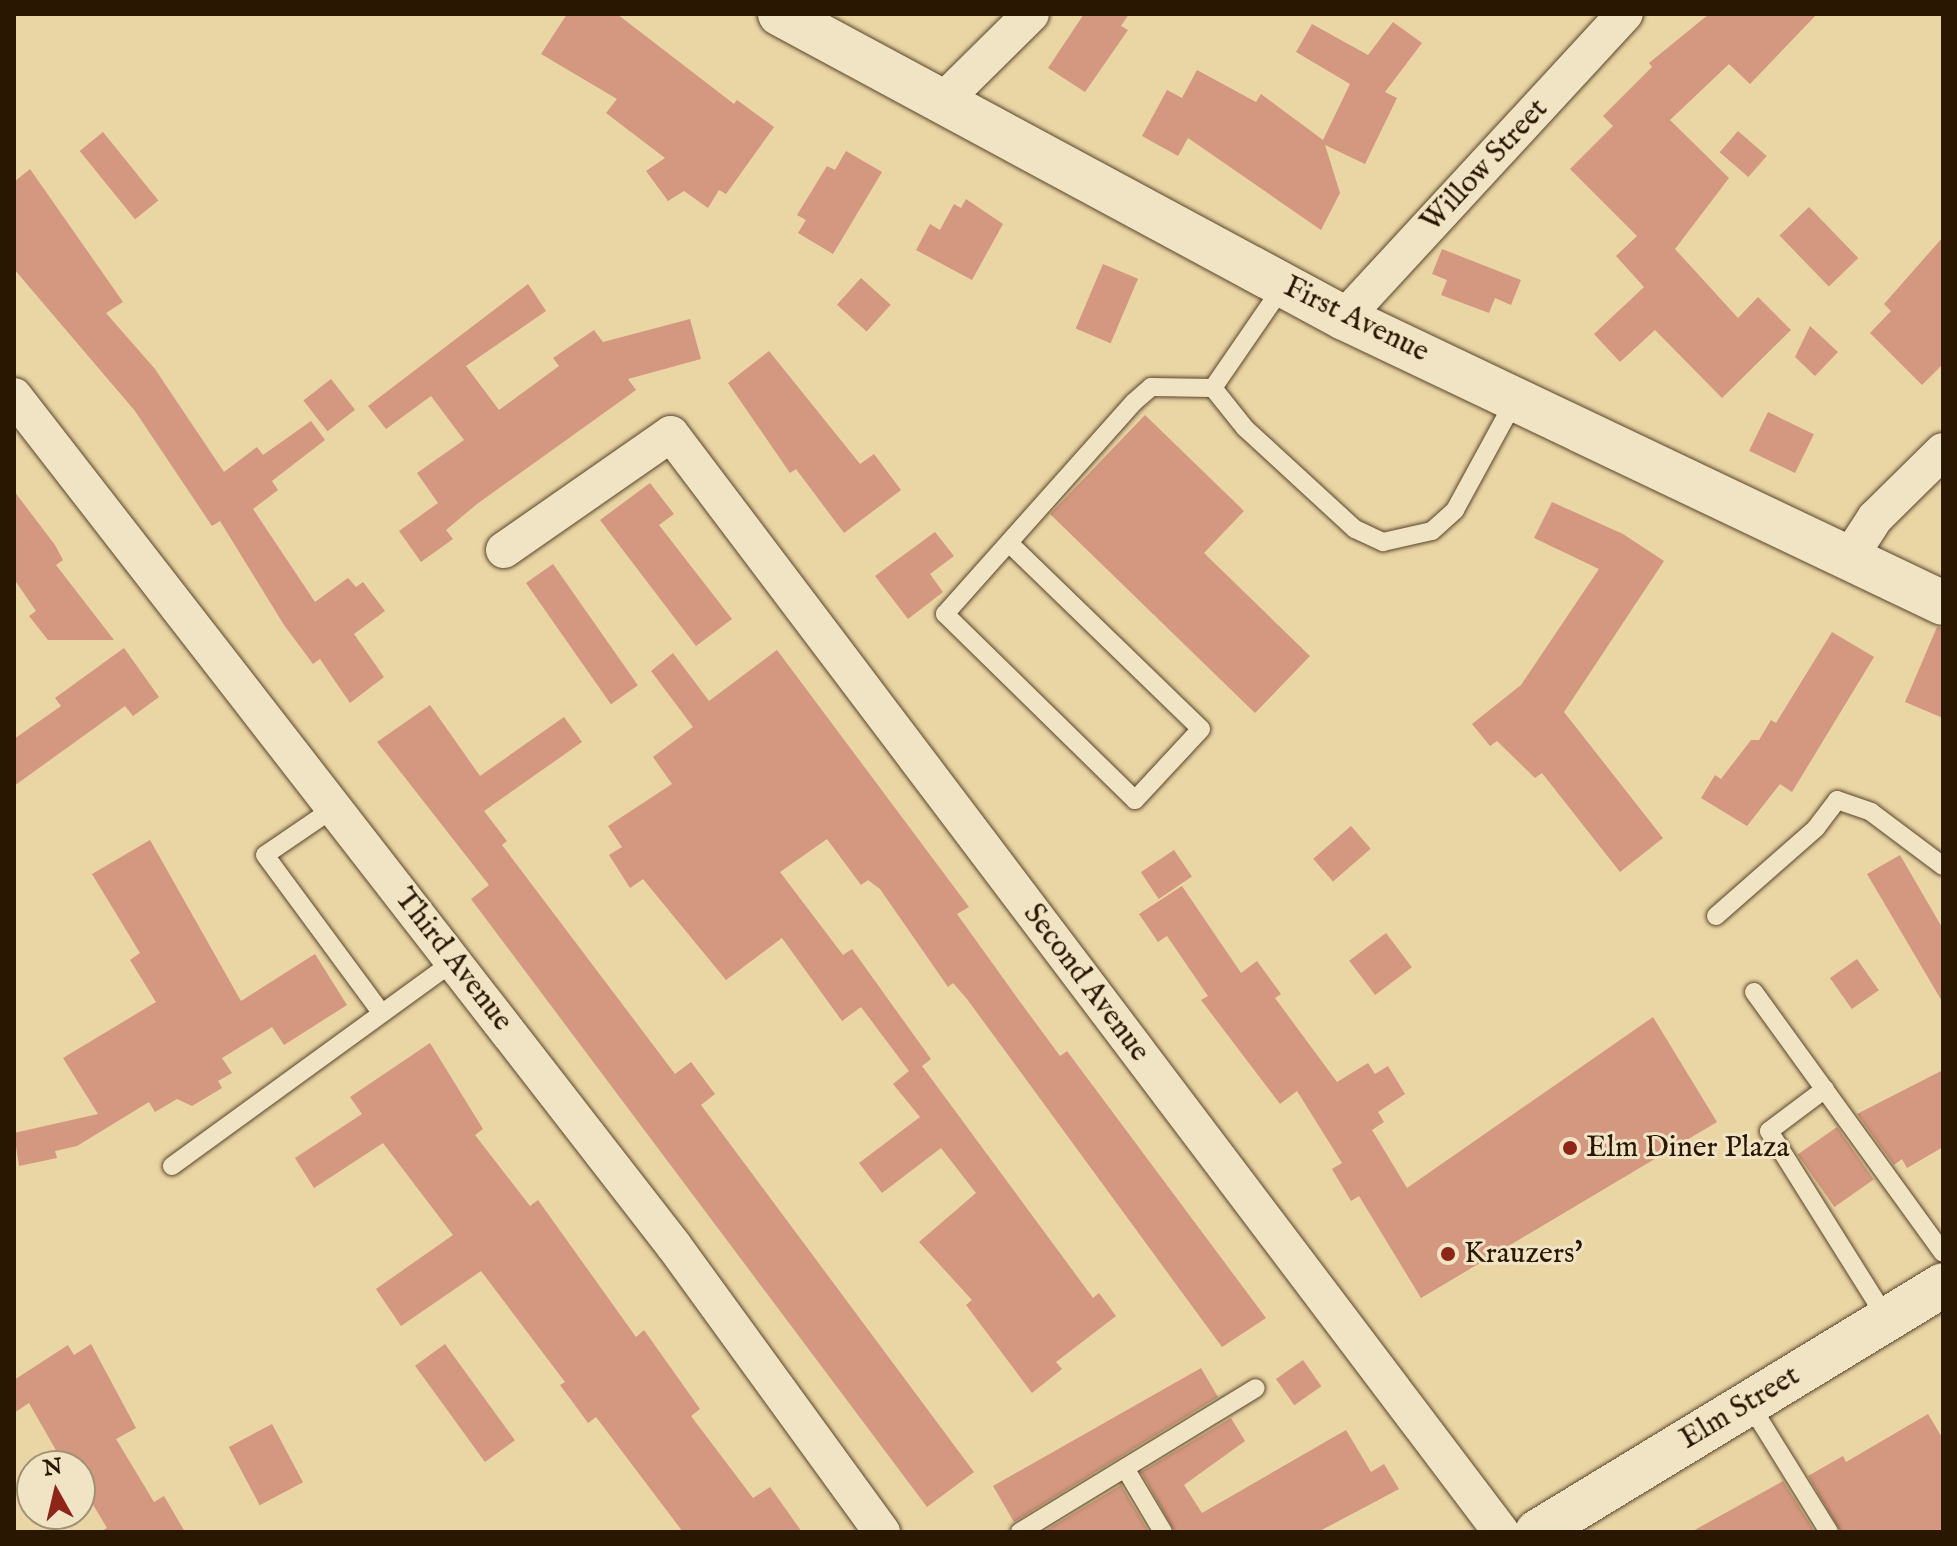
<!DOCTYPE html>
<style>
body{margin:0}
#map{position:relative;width:1957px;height:1546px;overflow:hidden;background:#ead5a5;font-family:"IM FELL English",serif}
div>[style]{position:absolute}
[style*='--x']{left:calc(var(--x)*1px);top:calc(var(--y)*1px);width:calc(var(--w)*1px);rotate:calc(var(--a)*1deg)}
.building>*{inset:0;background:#d4977f;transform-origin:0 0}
.roads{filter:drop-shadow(0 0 2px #59462a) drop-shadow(0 0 2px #59462a)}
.service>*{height:18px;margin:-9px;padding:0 9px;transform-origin:9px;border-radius:9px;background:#f1e4c4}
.minor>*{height:36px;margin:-18px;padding:0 18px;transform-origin:18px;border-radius:18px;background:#f1e4c4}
.secondary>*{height:44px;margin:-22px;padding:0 22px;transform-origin:22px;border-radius:22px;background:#f1e4c4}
.dots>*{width:22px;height:22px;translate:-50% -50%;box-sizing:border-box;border:4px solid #f1e4c4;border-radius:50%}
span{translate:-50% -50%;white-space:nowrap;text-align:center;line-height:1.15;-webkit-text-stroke:6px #f1e4c4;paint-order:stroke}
.street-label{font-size:30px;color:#291701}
.poi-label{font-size:30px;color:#291701}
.left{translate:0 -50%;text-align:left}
.frame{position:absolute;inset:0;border:16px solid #291701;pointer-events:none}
.north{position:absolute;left:16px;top:1450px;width:80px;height:80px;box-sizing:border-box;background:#f1e4c4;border:2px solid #a19276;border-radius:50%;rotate:352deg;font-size:22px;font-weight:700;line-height:32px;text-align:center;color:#291701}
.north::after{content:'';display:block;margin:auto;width:28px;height:36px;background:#8f2418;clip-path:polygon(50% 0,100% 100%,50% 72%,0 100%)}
</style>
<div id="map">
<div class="building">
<div style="clip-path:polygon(567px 14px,617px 14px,734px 104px,737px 100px,774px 127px,726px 194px,719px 190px,708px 208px,684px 191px,668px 201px,646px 171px,665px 158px,606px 113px,617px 99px,541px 54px)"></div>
<div style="clip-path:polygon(1084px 14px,1129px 14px,1121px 26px,1128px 30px,1085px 92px,1048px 68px)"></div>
<div style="clip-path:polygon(1709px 14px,1817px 14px,1750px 84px,1729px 64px,1670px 120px,1729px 178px,1675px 249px,1738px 318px,1758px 297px,1791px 330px,1722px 398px,1655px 330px,1620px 362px,1594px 334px,1644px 287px,1616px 256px,1637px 236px,1570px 169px,1613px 126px,1603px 116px,1652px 67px,1649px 63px)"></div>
<div style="clip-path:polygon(1393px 22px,1422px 43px,1385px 92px,1397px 98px,1365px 164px,1325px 145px,1340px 193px,1321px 230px,1188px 138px,1178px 156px,1142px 136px,1167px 90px,1182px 98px,1197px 70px,1256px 102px,1261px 94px,1323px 140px,1350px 84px,1296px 52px,1312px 24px,1368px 55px)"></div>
<div style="left:1738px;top:131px;width:38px;height:28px;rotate:41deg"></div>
<div style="left:103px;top:132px;width:88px;height:30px;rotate:51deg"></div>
<div style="clip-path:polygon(846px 151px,882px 172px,833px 254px,798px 233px,806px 220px,797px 215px,827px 166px,835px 170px)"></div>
<div style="clip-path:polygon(30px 169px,123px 302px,106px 313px,155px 369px,224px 472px,257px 447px,263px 455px,311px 421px,325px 440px,272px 481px,278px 490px,253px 509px,315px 602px,348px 578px,356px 587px,363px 582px,385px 611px,354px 634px,384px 677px,350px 703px,320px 659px,313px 664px,284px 625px,220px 521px,212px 526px,135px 411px,14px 269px,14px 182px)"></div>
<div style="clip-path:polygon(966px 199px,1003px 224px,972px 280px,916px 250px,930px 224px,940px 230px,954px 204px,961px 208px)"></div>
<div style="left:1809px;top:207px;width:71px;height:41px;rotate:46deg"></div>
<div style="clip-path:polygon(1943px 237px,1943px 364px,1922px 385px,1870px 333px,1891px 311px,1884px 304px)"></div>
<div style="clip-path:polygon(1442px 249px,1521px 280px,1511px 305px,1495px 298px,1489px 313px,1441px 295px,1447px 280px,1432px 274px)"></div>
<div style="left:1103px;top:264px;width:38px;height:70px;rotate:23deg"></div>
<div style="left:861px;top:278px;width:40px;height:36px;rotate:42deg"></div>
<div style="clip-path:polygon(528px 284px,546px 311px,466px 366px,499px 410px,559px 366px,553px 358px,594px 330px,603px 342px,690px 319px,701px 359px,628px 379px,636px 390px,477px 504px,446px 530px,453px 539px,421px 562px,399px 531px,438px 503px,417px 473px,464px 440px,431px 396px,386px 429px,368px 406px)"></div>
<div style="clip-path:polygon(1810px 326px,1838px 352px,1815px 376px,1795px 357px)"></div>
<div style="clip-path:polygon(769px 351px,860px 464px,874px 454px,901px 490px,844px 533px,796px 469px,790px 473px,728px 383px)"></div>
<div style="left:331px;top:379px;width:39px;height:35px;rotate:52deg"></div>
<div style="left:1768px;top:412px;width:51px;height:43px;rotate:26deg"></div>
<div style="clip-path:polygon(1145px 415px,1244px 511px,1204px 553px,1310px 656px,1255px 713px,1050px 514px)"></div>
<div style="clip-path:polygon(650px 483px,674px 514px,659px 525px,732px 619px,696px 646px,600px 520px)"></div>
<div style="clip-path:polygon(14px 491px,55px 545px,63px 560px,56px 565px,114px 640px,48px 640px,29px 616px,36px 611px,14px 579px)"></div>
<div style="clip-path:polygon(1552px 502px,1623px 534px,1664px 561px,1564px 712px,1663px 838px,1620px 872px,1542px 773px,1535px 778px,1497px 741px,1490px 746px,1472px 724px,1521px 685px,1599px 569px,1534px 538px)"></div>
<div style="clip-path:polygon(935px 532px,954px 556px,930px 574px,943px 592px,908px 619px,875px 576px)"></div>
<div style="left:553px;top:564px;width:148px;height:33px;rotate:55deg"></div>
<div style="clip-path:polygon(1937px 627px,1943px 628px,1943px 718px,1905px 702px)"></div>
<div style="clip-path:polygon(1832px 632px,1874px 657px,1792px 792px,1780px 784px,1747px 826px,1701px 798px,1715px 775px,1721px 779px,1751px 740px,1759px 740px,1771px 720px,1776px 723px)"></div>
<div style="clip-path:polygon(124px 648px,159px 697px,133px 716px,125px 706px,14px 786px,14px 739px,61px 706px,55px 698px)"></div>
<div style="clip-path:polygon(777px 650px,969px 907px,957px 914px,1018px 999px,1060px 1056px,1067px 1051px,1266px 1318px,1222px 1347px,967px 999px,953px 983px,948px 987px,880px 889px,868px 880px,861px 885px,827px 839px,780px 872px,843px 955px,852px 949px,931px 1059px,922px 1066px,1093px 1298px,1099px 1293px,1116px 1316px,1056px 1362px,1062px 1369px,1032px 1393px,966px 1305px,972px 1300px,919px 1242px,976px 1193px,941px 1148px,882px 1193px,859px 1163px,920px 1117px,893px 1084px,909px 1071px,861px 1007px,842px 1021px,782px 938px,726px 980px,643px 879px,630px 888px,609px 855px,622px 847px,608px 826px,672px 784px,653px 757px,693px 727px,651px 671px,673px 653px,709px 701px)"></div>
<div style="clip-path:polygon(430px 705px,480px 776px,564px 717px,582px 742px,484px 811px,507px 841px,502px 845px,675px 1074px,691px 1062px,715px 1094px,701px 1105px,974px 1472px,927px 1507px,471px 899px,489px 885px,377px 742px)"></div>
<div style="left:1351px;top:826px;width:30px;height:50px;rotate:49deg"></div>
<div style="clip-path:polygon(150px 840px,241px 1001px,315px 954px,347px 1005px,284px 1045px,272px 1027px,222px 1058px,232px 1073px,218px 1081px,222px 1088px,192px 1106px,177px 1099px,155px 1112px,149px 1102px,77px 1146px,55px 1151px,57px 1158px,19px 1166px,14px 1133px,98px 1114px,63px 1058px,156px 1002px,130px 960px,140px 953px,92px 874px)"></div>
<div style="left:1174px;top:850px;width:32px;height:40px;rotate:56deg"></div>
<div style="clip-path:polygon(1900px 855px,1943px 929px,1943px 1003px,1867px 874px)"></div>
<div style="clip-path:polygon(1182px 886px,1241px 973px,1257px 961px,1281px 994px,1275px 998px,1337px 1082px,1368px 1063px,1375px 1074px,1388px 1066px,1405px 1094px,1378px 1112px,1384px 1122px,1372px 1130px,1407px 1188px,1653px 1017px,1717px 1122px,1421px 1298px,1359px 1196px,1351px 1201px,1332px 1169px,1342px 1163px,1297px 1091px,1280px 1104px,1201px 1000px,1208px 996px,1167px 936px,1158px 942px,1139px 914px)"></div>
<div style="left:1386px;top:933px;width:43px;height:46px;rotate:53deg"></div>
<div style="left:1857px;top:959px;width:38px;height:33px;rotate:55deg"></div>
<div style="clip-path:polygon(430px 1043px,483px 1129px,475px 1135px,530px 1206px,538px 1200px,636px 1337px,644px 1330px,700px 1409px,691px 1416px,753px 1498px,770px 1487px,802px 1532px,683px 1532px,596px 1417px,588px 1423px,560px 1385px,565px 1382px,481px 1271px,401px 1326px,376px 1289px,453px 1235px,383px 1143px,314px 1188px,295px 1158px,362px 1114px,350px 1097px)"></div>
<div style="clip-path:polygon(1943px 1070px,1943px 1147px,1907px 1168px,1902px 1159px,1894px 1165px,1857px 1114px)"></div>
<div style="left:1837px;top:1127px;width:64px;height:48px;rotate:55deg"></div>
<div style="clip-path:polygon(91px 1344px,136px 1428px,116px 1439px,154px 1502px,164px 1496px,185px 1532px,99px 1532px,107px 1528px,80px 1483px,80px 1466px,65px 1466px,29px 1403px,14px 1413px,14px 1380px,68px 1345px,74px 1355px)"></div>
<div style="left:445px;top:1344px;width:119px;height:37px;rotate:54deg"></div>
<div style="left:1303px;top:1360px;width:32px;height:33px;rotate:55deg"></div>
<div style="clip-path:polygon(1201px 1368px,1218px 1397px,1014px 1522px,993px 1486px)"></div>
<div style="clip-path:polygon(1928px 1414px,1943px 1439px,1943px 1532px,1841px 1532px,1808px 1476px,1843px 1456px,1846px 1462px)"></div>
<div style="clip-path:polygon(1231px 1418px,1245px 1441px,1184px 1485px,1202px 1513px,1346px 1430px,1371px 1472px,1384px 1464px,1399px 1489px,1318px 1532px,1175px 1532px,1141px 1472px)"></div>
<div style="left:272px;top:1424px;width:66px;height:49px;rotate:62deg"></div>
<div style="clip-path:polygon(1783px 1481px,1815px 1532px,1691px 1532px)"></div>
<div style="clip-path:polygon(1121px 1485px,1149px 1532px,1043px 1532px)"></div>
</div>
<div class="roads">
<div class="service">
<div style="--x:1213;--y:388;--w:51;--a:51.3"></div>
<div style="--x:1245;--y:428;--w:149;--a:42.6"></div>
<div style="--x:1355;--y:529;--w:31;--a:25"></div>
<div style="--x:1383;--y:542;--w:50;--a:-12.7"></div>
<div style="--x:1432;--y:531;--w:31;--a:-42"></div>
<div style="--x:1455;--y:510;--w:128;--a:-61.4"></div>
<div style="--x:1009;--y:543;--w:267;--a:44.1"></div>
<div style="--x:1201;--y:729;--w:97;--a:132.9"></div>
<div style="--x:1135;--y:800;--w:266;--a:-135.6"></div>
<div style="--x:945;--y:614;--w:284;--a:-48.3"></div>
<div style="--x:1134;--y:402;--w:23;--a:-41"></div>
<div style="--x:1151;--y:387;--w:62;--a:0.9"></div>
<div style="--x:1213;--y:388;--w:124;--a:-55.5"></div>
<div style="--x:334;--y:808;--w:83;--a:145.7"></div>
<div style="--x:265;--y:855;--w:194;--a:53.6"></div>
<div style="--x:1716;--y:916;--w:133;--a:-41.3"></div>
<div style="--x:1816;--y:828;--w:35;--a:-53"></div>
<div style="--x:1837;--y:800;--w:36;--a:19"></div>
<div style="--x:1871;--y:812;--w:90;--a:36.9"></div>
<div style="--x:1754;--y:992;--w:322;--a:54.1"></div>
<div style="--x:1825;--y:1089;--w:70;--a:143.1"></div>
<div style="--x:1769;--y:1131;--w:222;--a:57.9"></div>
<div style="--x:172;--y:1166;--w:349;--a:-36"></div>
<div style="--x:1749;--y:1403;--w:152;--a:58.2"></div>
<div style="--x:1125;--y:1468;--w:74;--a:59.3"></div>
<div style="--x:1020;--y:1532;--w:276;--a:-31.4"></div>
</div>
<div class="minor">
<div style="--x:942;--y:102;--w:125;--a:-44.7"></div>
<div style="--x:1344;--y:318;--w:414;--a:-47.3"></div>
<div style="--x:14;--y:396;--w:1076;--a:52.17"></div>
<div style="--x:674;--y:1246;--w:354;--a:54"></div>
<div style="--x:504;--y:550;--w:203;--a:-34.8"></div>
<div style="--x:671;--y:434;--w:1376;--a:52.91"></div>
<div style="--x:1849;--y:558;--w:48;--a:-57"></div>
<div style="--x:1875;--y:518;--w:95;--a:-44.6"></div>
</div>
<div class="secondary">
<div style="--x:780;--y:14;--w:641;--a:28.32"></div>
<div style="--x:1344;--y:318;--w:663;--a:25.44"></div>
<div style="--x:1537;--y:1532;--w:475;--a:-31.3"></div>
</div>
</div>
<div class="dots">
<div style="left:1570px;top:1148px;background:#8f2418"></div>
<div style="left:1448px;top:1254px;background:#8f2418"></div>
</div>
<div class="street-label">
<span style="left:1485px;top:166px;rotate:-47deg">Willow Street</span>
<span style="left:1356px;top:320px;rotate:26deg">First Avenue</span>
<span style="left:453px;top:960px;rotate:52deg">Third Avenue</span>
<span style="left:1086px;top:983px;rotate:53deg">Second Avenue</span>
<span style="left:1740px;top:1408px;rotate:-31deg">Elm Street</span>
</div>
<div class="poi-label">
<span class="left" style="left:1586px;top:1148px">Elm Diner Plaza</span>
<span class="left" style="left:1464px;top:1254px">Krauzers'</span>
</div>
<div class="frame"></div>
<div class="north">N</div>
</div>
